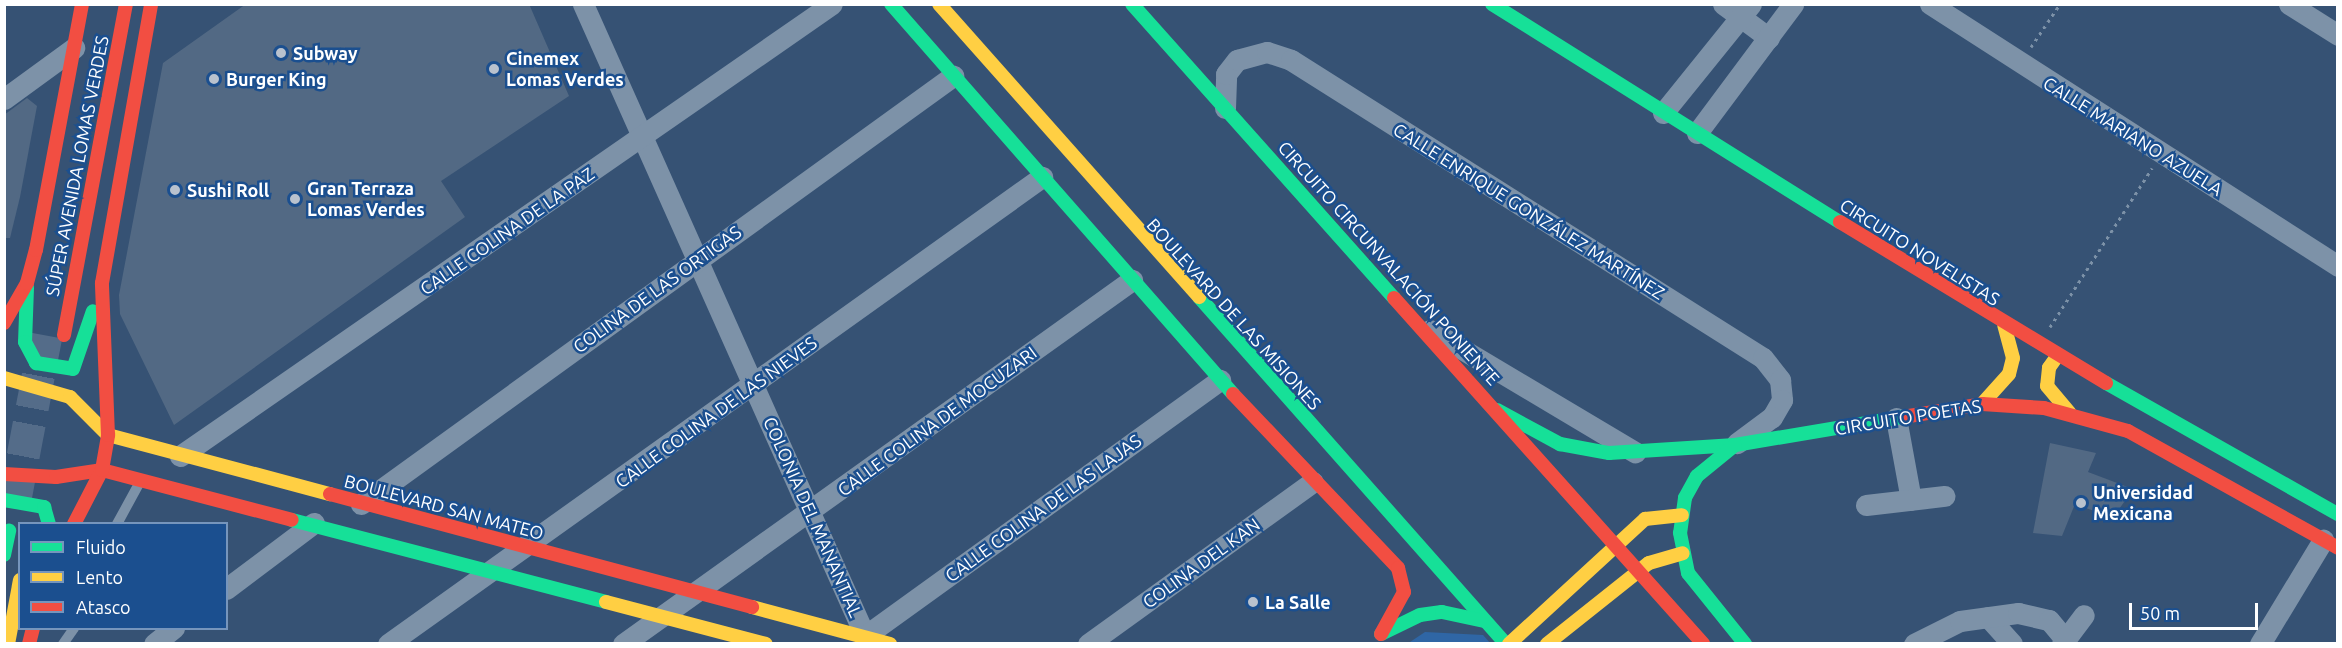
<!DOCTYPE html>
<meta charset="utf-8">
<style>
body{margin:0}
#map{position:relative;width:2342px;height:648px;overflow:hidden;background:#365274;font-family:Ubuntu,sans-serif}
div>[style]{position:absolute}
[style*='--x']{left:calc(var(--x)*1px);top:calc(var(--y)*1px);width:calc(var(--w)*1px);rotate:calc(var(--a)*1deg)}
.green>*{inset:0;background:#2f66a5}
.building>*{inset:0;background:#526984}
.primary-tunnel>*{height:33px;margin-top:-16.5px;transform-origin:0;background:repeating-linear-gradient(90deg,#546c89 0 33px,transparent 0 49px)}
.path>*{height:3px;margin-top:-1.5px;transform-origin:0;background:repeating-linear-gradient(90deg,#7d92a8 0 3px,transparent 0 7.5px)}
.lane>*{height:10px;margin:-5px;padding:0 5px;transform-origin:5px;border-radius:5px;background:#7d92a8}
.street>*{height:21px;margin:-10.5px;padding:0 10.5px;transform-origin:10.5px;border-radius:10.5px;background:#7d92a8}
.fast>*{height:14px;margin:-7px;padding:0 7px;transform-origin:7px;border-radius:7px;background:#16e098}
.slow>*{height:14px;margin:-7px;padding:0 7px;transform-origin:7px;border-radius:7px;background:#ffcf43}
.jam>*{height:14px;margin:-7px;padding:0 7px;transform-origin:7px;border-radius:7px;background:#f24e42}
.dots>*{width:16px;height:16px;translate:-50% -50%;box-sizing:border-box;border:3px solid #1b4f8f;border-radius:50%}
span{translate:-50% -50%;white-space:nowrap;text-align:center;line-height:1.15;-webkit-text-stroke:5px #1b4f8f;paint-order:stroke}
.poi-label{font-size:18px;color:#fff;font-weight:700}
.left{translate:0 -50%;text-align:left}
.street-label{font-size:18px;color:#fff}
.frame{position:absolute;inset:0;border:6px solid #fff;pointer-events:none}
.legend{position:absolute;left:18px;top:522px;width:210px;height:108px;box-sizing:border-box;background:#1b4f8f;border:2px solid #7695bc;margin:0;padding:8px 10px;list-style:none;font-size:18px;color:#fff}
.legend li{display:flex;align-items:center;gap:12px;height:30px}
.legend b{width:30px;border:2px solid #7695bc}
.scale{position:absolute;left:2129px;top:603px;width:129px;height:27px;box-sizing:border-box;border:3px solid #fff;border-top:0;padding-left:8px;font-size:18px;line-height:21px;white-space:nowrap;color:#fff;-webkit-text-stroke:4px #1b4f8f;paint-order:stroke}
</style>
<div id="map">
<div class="green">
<div style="clip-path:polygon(1425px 632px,1483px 635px,1491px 644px,1407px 644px)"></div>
</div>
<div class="building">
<div style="clip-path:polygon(246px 4px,529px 4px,569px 96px,441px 181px,465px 217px,174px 425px,120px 314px,119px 295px,163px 63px)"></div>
<div style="clip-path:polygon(27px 98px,37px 106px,20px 197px,10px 238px,4px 238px,4px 115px)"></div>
<div style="clip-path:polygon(2050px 443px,2096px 453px,2088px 472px,2133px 489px,2113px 518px,2075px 504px,2062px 536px,2033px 533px)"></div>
</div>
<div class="primary-tunnel">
<div style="--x:14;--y:504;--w:172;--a:-79.3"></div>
</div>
<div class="path">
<div style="--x:2031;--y:47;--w:52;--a:-56"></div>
<div style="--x:2050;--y:327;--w:189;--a:-57.3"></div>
</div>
<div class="lane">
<div style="--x:117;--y:524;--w:50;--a:-61.4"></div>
<div style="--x:63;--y:644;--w:19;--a:-55"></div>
</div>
<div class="street">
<div style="--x:583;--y:4;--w:692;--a:65.95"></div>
<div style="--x:865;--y:636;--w:438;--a:-35.8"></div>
<div style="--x:1723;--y:4;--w:57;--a:36.5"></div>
<div style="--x:1930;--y:4;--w:485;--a:32.7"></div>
<div style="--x:2289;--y:4;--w:58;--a:32.3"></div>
<div style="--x:4;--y:99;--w:87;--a:-36.1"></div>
<div style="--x:1225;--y:108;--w:34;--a:-88"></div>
<div style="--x:1226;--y:74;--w:18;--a:-52"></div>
<div style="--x:1237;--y:60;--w:31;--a:-15"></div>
<div style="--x:1267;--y:52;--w:25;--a:18"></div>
<div style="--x:1291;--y:60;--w:558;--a:32.27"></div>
<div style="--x:1763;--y:358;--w:28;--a:52"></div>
<div style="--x:1780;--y:380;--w:20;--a:84"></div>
<div style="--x:1782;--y:400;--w:20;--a:120"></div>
<div style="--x:1772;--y:417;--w:44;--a:143.4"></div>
<div style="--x:1663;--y:113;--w:140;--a:-51.1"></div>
<div style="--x:1697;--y:133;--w:161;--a:-53.3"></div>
<div style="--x:1430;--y:330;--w:239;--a:30.8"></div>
<div style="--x:1896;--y:418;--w:83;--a:79.6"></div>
<div style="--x:180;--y:456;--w:793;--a:-34.73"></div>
<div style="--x:361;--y:504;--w:731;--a:-35.87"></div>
<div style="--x:1866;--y:505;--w:79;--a:-6.6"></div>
<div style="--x:226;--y:589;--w:110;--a:-36.9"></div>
<div style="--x:1988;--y:617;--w:36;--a:48"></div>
<div style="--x:154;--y:644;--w:26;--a:-39"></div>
<div style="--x:388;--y:644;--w:804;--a:-35.53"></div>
<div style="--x:623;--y:644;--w:626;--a:-35.57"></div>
<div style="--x:1088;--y:644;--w:277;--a:-35.8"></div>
<div style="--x:1914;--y:644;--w:51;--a:-26.6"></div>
<div style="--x:1960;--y:621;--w:59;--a:-7.9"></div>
<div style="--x:2018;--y:613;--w:32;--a:13"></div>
<div style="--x:2049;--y:620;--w:25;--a:50"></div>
<div style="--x:2062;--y:644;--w:36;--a:-53"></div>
<div style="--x:2260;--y:644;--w:122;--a:-58.8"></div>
</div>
<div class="fast">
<div style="--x:891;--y:4;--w:519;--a:48.75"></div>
<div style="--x:1132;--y:4;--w:394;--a:48.3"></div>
<div style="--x:1492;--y:4;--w:411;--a:32.1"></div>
<div style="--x:27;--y:288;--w:54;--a:92.1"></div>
<div style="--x:25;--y:342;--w:24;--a:62"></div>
<div style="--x:36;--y:363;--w:37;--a:9"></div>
<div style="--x:73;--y:369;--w:61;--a:-71"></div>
<div style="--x:1199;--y:297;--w:463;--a:48.5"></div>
<div style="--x:2106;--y:383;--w:266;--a:29.5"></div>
<div style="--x:1497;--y:410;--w:72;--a:28.4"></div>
<div style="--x:1560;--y:444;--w:50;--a:10.4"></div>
<div style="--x:1609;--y:453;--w:126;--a:-3.6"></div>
<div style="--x:1735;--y:445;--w:176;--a:-9.5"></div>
<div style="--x:1735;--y:445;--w:49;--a:140.8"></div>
<div style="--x:1697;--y:476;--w:25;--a:119"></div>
<div style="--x:1685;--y:498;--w:35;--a:98"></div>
<div style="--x:1680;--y:533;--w:41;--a:78.7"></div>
<div style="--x:1688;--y:573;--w:91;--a:51.2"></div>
<div style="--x:4;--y:500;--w:41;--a:9.9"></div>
<div style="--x:44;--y:507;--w:18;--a:74"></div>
<div style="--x:292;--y:520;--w:325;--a:14.6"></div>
<div style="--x:4;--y:555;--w:25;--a:-78"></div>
<div style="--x:1381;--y:634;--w:43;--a:-26"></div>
<div style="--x:1420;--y:615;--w:22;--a:-8"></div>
<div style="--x:1442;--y:612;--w:43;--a:12.1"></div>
</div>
<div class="slow">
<div style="--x:939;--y:4;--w:392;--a:48.4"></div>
<div style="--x:2058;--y:355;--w:16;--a:125"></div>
<div style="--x:2049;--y:368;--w:18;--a:96"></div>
<div style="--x:2047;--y:386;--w:35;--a:50"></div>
<div style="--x:4;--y:378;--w:69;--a:16.1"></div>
<div style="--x:70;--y:397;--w:54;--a:45"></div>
<div style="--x:108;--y:435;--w:230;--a:14.9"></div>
<div style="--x:1982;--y:404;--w:40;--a:-48"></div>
<div style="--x:2009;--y:374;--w:16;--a:-76"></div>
<div style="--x:2013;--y:358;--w:34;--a:-105"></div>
<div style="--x:606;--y:602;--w:165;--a:14.7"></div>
<div style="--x:752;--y:607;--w:143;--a:15"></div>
<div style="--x:8;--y:644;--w:65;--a:-79.4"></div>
<div style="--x:1509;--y:644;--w:185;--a:-42.6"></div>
<div style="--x:1645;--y:519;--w:37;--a:-6"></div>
<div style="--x:1547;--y:644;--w:130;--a:-38.5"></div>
<div style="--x:1649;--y:563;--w:35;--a:-16"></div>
</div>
<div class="jam">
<div style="--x:1840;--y:222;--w:311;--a:31.2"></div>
<div style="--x:1394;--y:298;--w:464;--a:48.2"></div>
<div style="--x:4;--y:323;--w:46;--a:-60.1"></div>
<div style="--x:27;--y:283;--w:34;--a:-75"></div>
<div style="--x:36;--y:250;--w:250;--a:-79.4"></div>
<div style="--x:64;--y:335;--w:337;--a:-79.4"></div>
<div style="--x:1233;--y:394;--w:240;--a:46.5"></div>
<div style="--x:1398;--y:568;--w:25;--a:76"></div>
<div style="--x:1404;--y:592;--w:48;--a:118.7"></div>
<div style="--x:1909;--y:416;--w:74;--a:-9.3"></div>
<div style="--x:1982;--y:404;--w:62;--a:3.7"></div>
<div style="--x:2044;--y:408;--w:87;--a:15.3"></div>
<div style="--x:2128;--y:431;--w:240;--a:29.1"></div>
<div style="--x:4;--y:474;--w:52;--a:3.3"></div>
<div style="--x:56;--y:477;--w:47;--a:-8.7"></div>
<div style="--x:102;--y:470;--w:196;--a:14.7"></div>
<div style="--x:330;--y:494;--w:437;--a:15"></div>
<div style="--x:74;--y:524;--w:61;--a:-62.6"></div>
<div style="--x:102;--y:470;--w:36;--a:-80"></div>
<div style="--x:108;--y:435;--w:152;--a:-92.3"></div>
<div style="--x:102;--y:283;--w:283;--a:-80"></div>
<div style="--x:29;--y:644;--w:16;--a:-76"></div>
</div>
<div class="dots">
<div style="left:281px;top:53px;background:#b9c2ce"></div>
<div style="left:494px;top:69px;background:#b9c2ce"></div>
<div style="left:214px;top:79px;background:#b9c2ce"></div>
<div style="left:175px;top:190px;background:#b9c2ce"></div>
<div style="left:295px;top:199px;background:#b9c2ce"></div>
<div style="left:2081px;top:503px;background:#b9c2ce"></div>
<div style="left:1253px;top:602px;background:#b9c2ce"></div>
</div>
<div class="poi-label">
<span class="left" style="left:293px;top:53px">Subway</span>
<span class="left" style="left:506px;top:69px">Cinemex<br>Lomas Verdes</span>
<span class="left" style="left:226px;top:79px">Burger King</span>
<span class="left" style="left:307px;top:199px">Gran Terraza<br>Lomas Verdes</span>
<span class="left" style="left:187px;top:190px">Sushi Roll</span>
<span class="left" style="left:2093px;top:503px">Universidad<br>Mexicana</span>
<span class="left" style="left:1265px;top:602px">La Salle</span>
</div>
<div class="street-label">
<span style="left:2133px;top:136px;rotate:32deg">CALLE MARIANO AZUELA</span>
<span style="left:77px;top:166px;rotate:-79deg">SÚPER AVENIDA LOMAS VERDES</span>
<span style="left:1529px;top:211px;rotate:32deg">CALLE ENRIQUE GONZÁLEZ MARTÍNEZ</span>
<span style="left:507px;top:231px;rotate:-35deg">CALLE COLINA DE LA PAZ</span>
<span style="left:1920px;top:252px;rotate:32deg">CIRCUITO NOVELISTAS</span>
<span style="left:1389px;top:263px;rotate:48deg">CIRCUITO CIRCUNVALACIÓN PONIENTE</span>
<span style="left:657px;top:289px;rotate:-36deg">COLINA DE LAS ORTIGAS</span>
<span style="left:1234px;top:314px;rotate:48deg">BOULEVARD DE LAS MISIONES</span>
<span style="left:716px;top:412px;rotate:-36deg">CALLE COLINA DE LAS NIEVES</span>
<span style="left:1908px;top:417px;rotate:-9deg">CIRCUITO POETAS</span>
<span style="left:937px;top:421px;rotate:-36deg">CALLE COLINA DE MOCUZARI</span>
<span style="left:444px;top:507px;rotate:15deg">BOULEVARD SAN MATEO</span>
<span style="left:1043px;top:508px;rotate:-36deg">CALLE COLINA DE LAS LAJAS</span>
<span style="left:813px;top:517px;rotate:66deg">COLONIA DEL MANANTIAL</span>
<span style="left:1201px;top:563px;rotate:-36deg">COLINA DEL KAN</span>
</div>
<div class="frame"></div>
<ul class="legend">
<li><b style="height:8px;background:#16e098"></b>Fluido</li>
<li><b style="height:8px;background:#ffcf43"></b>Lento</li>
<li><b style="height:8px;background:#f24e42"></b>Atasco</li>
</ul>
<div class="scale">50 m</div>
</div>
